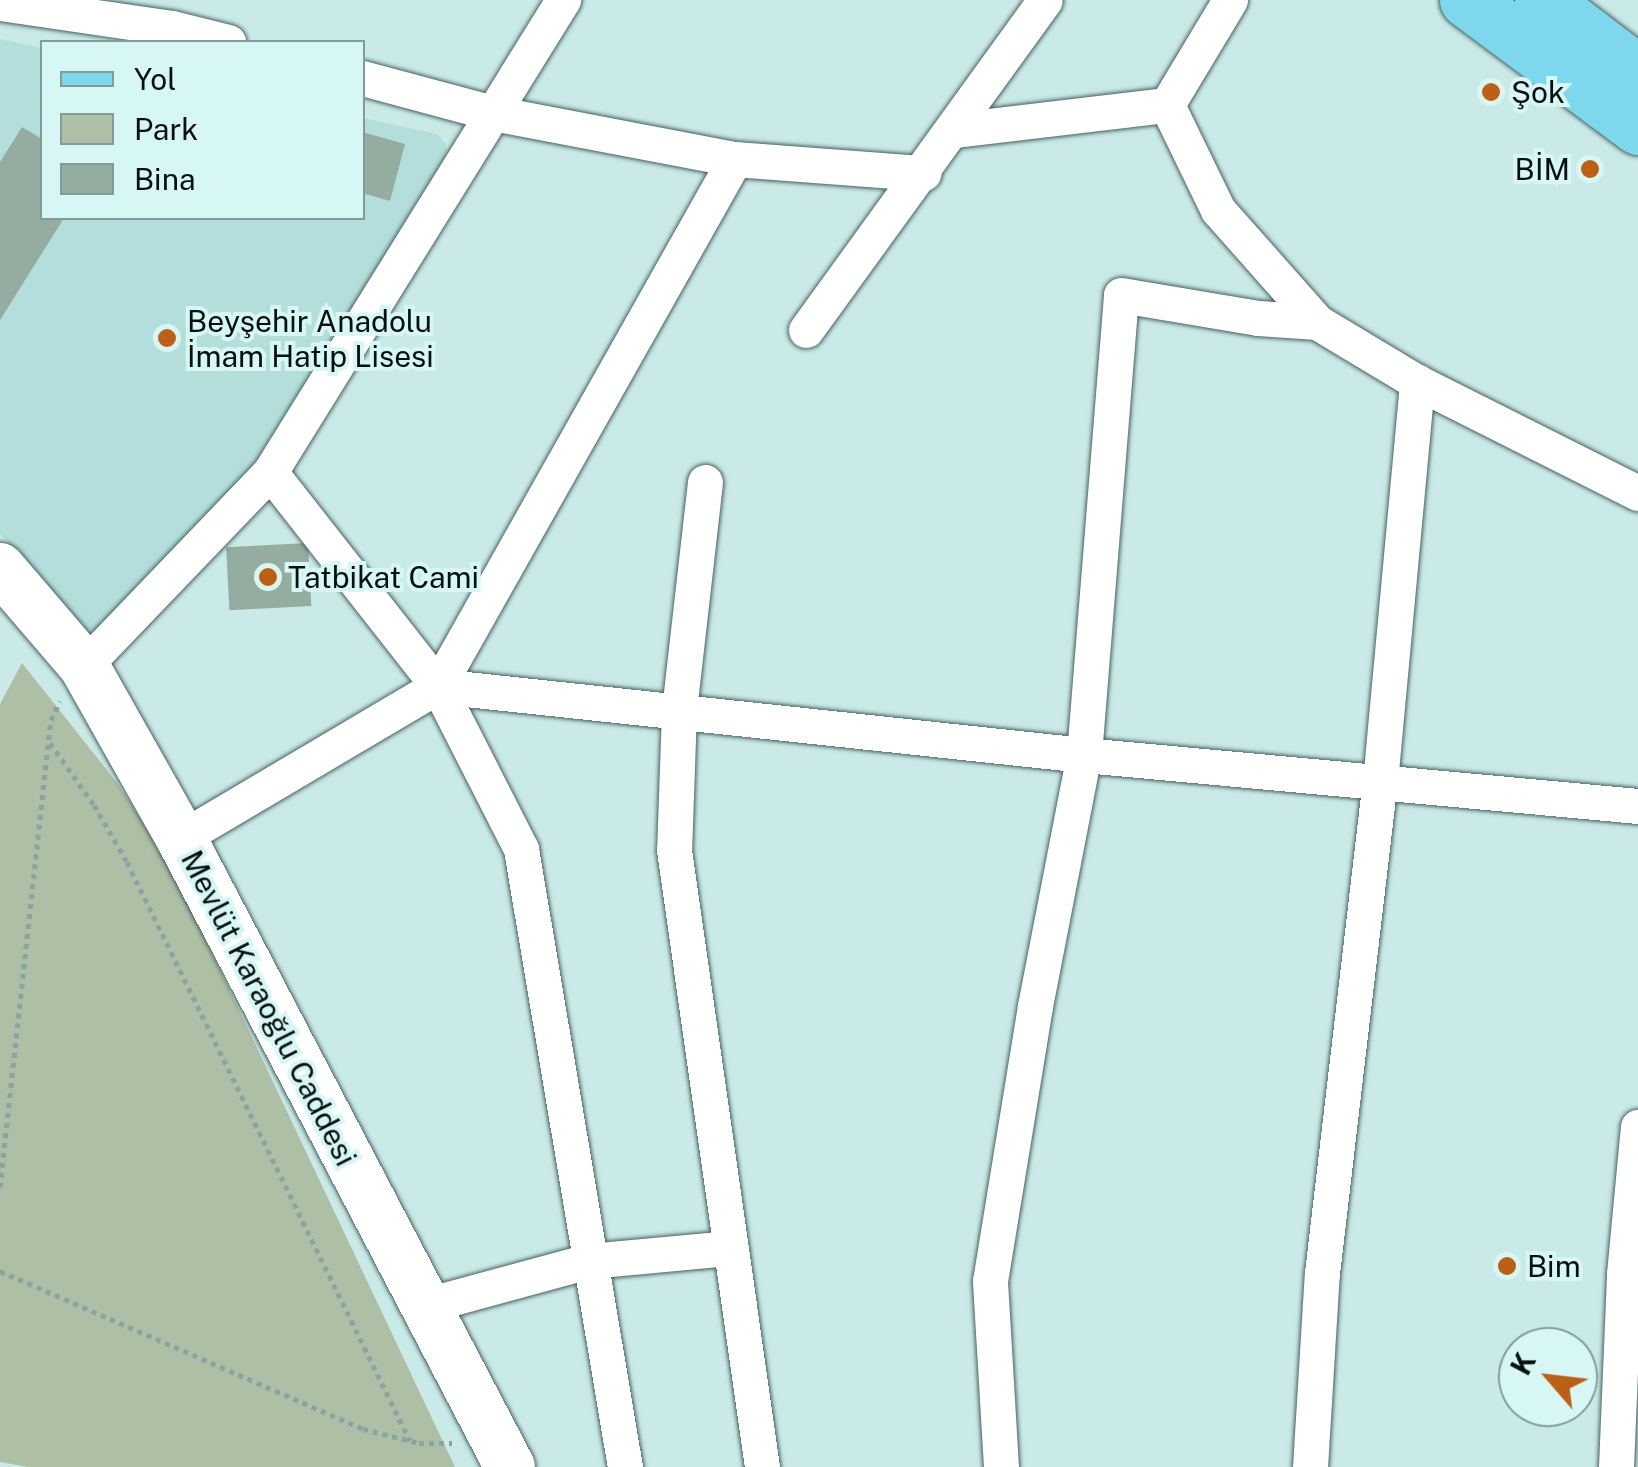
<!DOCTYPE html>
<meta charset="utf-8">
<style>
body{margin:0}
#map{position:relative;width:1638px;height:1467px;overflow:hidden;background:#caeae8;font-family:"Public Sans",sans-serif}
div>[style]{position:absolute}
[style*='--x']{left:calc(var(--x)*1px);top:calc(var(--y)*1px);width:calc(var(--w)*1px);rotate:calc(var(--a)*1deg)}
.built>*{inset:0;background:#b4dedb}
.green>*{inset:0;background:#adbfa4}
.building>*{inset:0;background:#94ada0;transform-origin:0 0}
.path>*{height:5px;margin-top:-2.5px;transform-origin:0;background:repeating-linear-gradient(90deg,#8ba4a2 0 5px,transparent 0 10px)}
.roads{filter:drop-shadow(0 0 2px #466260) drop-shadow(0 0 2px #466260)}
.street>*{height:35px;margin:-17.5px;padding:0 17.5px;transform-origin:17.5px;border-radius:17.5px;background:#fff}
.secondary>*{height:50px;margin:-25px;padding:0 25px;transform-origin:25px;border-radius:25px;background:#fff}
.primary>*{height:55px;margin:-27.5px;padding:0 27.5px;transform-origin:27.5px;border-radius:27.5px;background:#7dd7ed}
.dots>*{width:28px;height:28px;translate:-50% -50%;box-sizing:border-box;border:5px solid #d7f7f5;border-radius:50%}
span{translate:-50% -50%;white-space:nowrap;text-align:center;line-height:1.15;-webkit-text-stroke:8px #d7f7f5;paint-order:stroke}
.poi-label{font-size:30px;color:#061010}
.left{translate:0 -50%;text-align:left}
.right{translate:-100% -50%;text-align:right}
.street-label{font-size:30px;color:#061010}
.legend{position:absolute;left:40px;top:40px;width:325px;height:180px;box-sizing:border-box;background:#d7f7f5;border:2px solid #839b99;margin:0;padding:12px 18px;list-style:none;font-size:30px;color:#061010}
.legend li{display:flex;align-items:center;gap:20px;height:50px}
.legend b{width:50px;border:2px solid #839b99}
.north{position:absolute;left:1498px;top:1327px;width:100px;height:100px;box-sizing:border-box;background:#d7f7f5;border:2px solid #839b99;border-radius:50%;rotate:298deg;font-size:28px;font-weight:700;line-height:40px;text-align:center;color:#061010}
.north::after{content:'';display:block;margin:auto;width:35px;height:45px;background:#be5f16;clip-path:polygon(50% 0,100% 100%,50% 72%,0 100%)}
</style>
<div id="map">
<div class="built">
<div style="clip-path:polygon(0 39px,42px 48px,42px 218px,362px 218px,363px 118px,437px 134px,446px 144px,446px 159px,260px 458px,98px 631px,77px 628px,0 534px)"></div>
</div>
<div class="green">
<div style="clip-path:polygon(22px 663px,118px 784px,170px 864px,455px 1467px,28px 1467px,0 1462px,0 704px)"></div>
</div>
<div class="building">
<div style="clip-path:polygon(22px 127px,42px 139px,42px 218px,64px 218px,0 320px,0 162px)"></div>
<div style="clip-path:polygon(362px 132px,405px 144px,390px 201px,362px 193px)"></div>
<div style="left:308px;top:543px;width:63px;height:82px;rotate:87deg"></div>
</div>
<div class="path">
<div style="--x:50;--y:743;--w:76;--a:54.6"></div>
<div style="--x:94;--y:805;--w:66;--a:59.9"></div>
<div style="--x:127;--y:862;--w:644;--a:63.95"></div>
<div style="--x:0;--y:1187;--w:470;--a:-83.8"></div>
<div style="--x:51;--y:720;--w:21;--a:-65"></div>
<div style="--x:0;--y:1271;--w:396;--a:23.5"></div>
<div style="--x:363;--y:1429;--w:58;--a:14"></div>
<div style="--x:419;--y:1443;--w:33;--a:0"></div>
</div>
<div class="roads">
<div class="street">
<div style="--x:1230;--y:0;--w:122;--a:121"></div>
<div style="--x:1167;--y:105;--w:117;--a:64.1"></div>
<div style="--x:1218;--y:210;--w:149;--a:48.5"></div>
<div style="--x:1317;--y:322;--w:117;--a:31"></div>
<div style="--x:1417;--y:382;--w:247;--a:26.7"></div>
<div style="--x:0;--y:3;--w:174;--a:8.3"></div>
<div style="--x:172;--y:28;--w:58;--a:14"></div>
<div style="--x:362;--y:78;--w:136;--a:15"></div>
<div style="--x:493;--y:113;--w:246;--a:10.8"></div>
<div style="--x:735;--y:159;--w:189;--a:4.3"></div>
<div style="--x:954;--y:130;--w:214;--a:-6.7"></div>
<div style="--x:806;--y:330;--w:407;--a:-54.1"></div>
<div style="--x:270;--y:472;--w:272;--a:51.9"></div>
<div style="--x:438;--y:686;--w:183;--a:63"></div>
<div style="--x:521;--y:849;--w:627;--a:80.45"></div>
<div style="--x:705;--y:482;--w:229;--a:96.5"></div>
<div style="--x:679;--y:710;--w:140;--a:92"></div>
<div style="--x:674;--y:850;--w:623;--a:81.88"></div>
<div style="--x:84;--y:666;--w:269;--a:-46.2"></div>
<div style="--x:270;--y:472;--w:556;--a:-58.17"></div>
<div style="--x:438;--y:686;--w:605;--a:-60.6"></div>
<div style="--x:181;--y:838;--w:299;--a:-30.6"></div>
<div style="--x:438;--y:686;--w:650;--a:6.1"></div>
<div style="--x:1084;--y:755;--w:556;--a:5.26"></div>
<div style="--x:423;--y:1306;--w:172;--a:-15.2"></div>
<div style="--x:589;--y:1261;--w:142;--a:-5.3"></div>
<div style="--x:1001;--y:1467;--w:186;--a:-93.4"></div>
<div style="--x:990;--y:1281;--w:279;--a:-80.7"></div>
<div style="--x:1035;--y:1006;--w:256;--a:-79"></div>
<div style="--x:1084;--y:755;--w:461;--a:-85.4"></div>
<div style="--x:1121;--y:295;--w:139;--a:9.5"></div>
<div style="--x:1258;--y:318;--w:59;--a:3.9"></div>
<div style="--x:1310;--y:1467;--w:194;--a:-86.5"></div>
<div style="--x:1322;--y:1273;--w:494;--a:-83.3"></div>
<div style="--x:1380;--y:782;--w:402;--a:-84.7"></div>
<div style="--x:1616;--y:1467;--w:193;--a:-87.6"></div>
<div style="--x:1624;--y:1274;--w:148;--a:-84.6"></div>
</div>
<div class="secondary">
<div style="--x:0;--y:568;--w:129;--a:49.4"></div>
<div style="--x:84;--y:666;--w:197;--a:60.6"></div>
<div style="--x:181;--y:838;--w:710;--a:62.39"></div>
</div>
<div class="primary">
<div style="--x:1467;--y:0;--w:213;--a:36.6"></div>
<div style="--x:1542;--y:0;--w:121;--a:37.2"></div>
</div>
</div>
<div class="dots">
<div style="left:1491px;top:92px;background:#be5f16"></div>
<div style="left:1590px;top:169px;background:#be5f16"></div>
<div style="left:167px;top:338px;background:#be5f16"></div>
<div style="left:268px;top:577px;background:#be5f16"></div>
<div style="left:1507px;top:1266px;background:#be5f16"></div>
</div>
<div class="poi-label">
<span class="left" style="left:1511px;top:92px">Şok</span>
<span class="right" style="left:1570px;top:169px">BİM</span>
<span class="left" style="left:187px;top:338px">Beyşehir Anadolu<br>İmam Hatip Lisesi</span>
<span class="left" style="left:288px;top:577px">Tatbikat Cami</span>
<span class="left" style="left:1527px;top:1266px">Bim</span>
</div>
<div class="street-label">
<span style="left:269px;top:1008px;rotate:63deg">Mevlüt Karaoğlu Caddesi</span>
</div>
<ul class="legend">
<li><b style="height:12px;background:#7dd7ed"></b>Yol</li>
<li><b style="height:28px;background:#adbfa4"></b>Park</li>
<li><b style="height:28px;background:#94ada0"></b>Bina</li>
</ul>
<div class="north">K</div>
</div>
